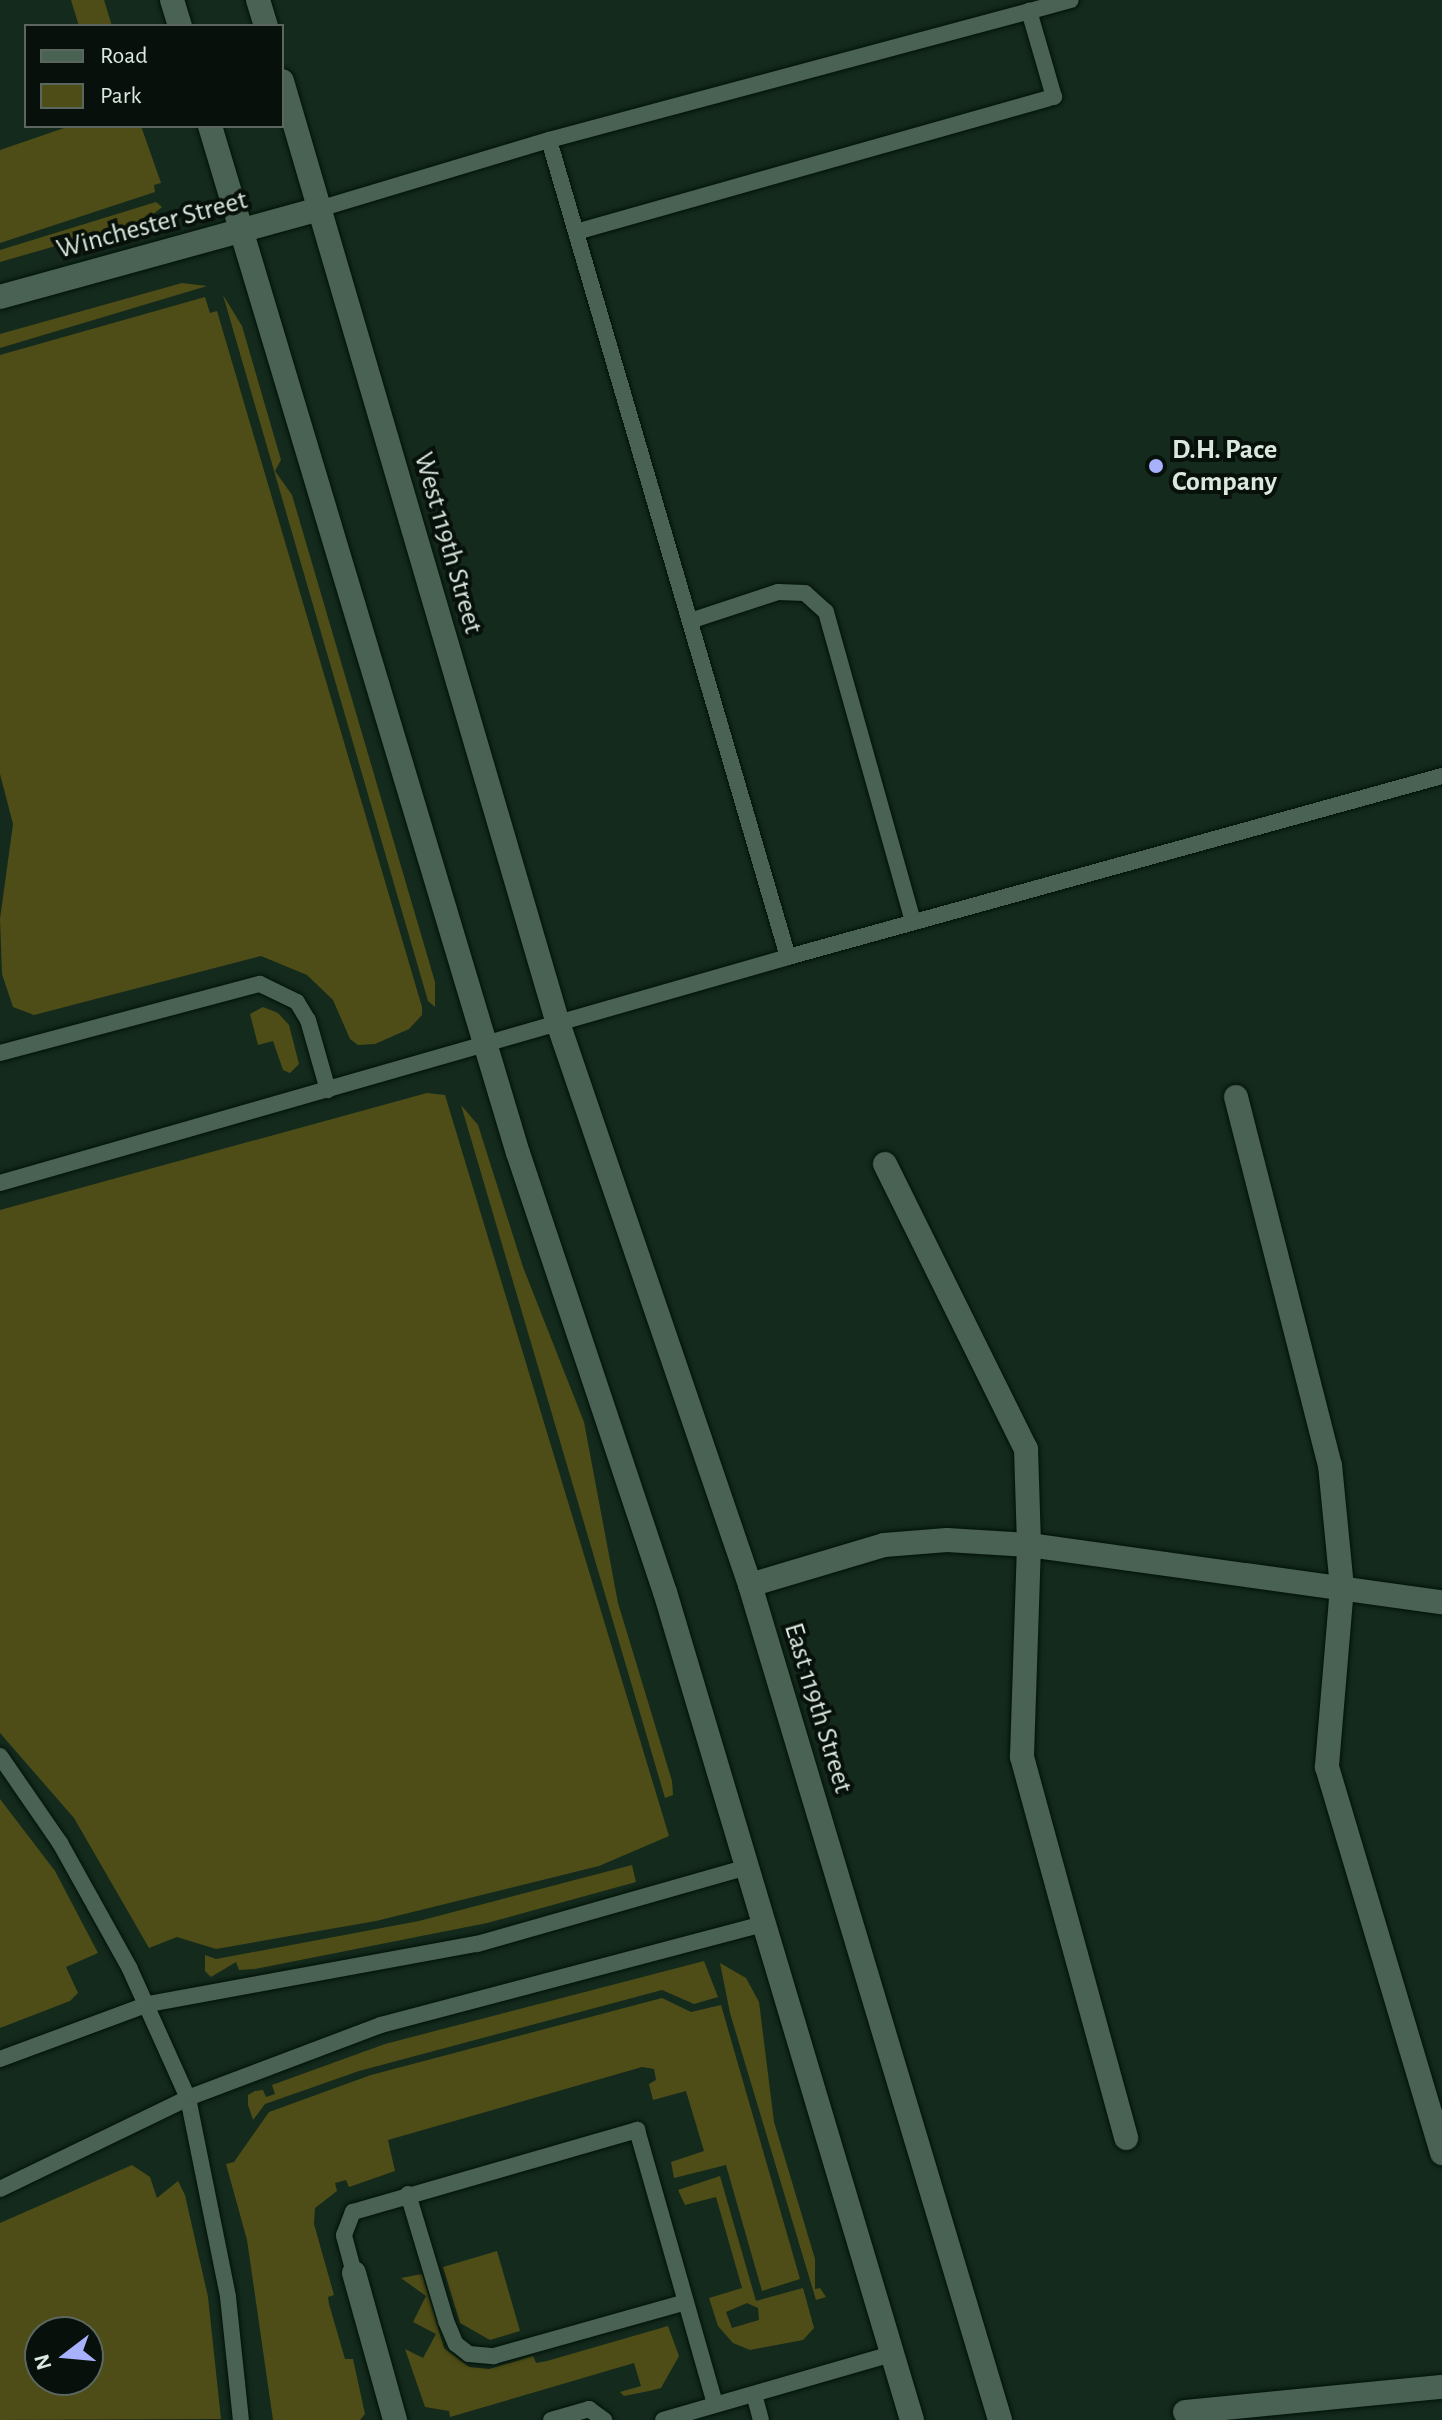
<!DOCTYPE html>
<style>
body{margin:0}
#map{position:relative;width:1442px;height:2420px;overflow:hidden;background:#142a1d;font-family:"Alegreya Sans",sans-serif}
div>[style]{position:absolute}
[style*='--x']{left:calc(var(--x)*1px);top:calc(var(--y)*1px);width:calc(var(--w)*1px);rotate:calc(var(--a)*1deg)}
.green>*{inset:0;background:#4e4d17}
.roads{filter:drop-shadow(0 0 2px #001207) drop-shadow(0 0 2px #001207)}
.lane>*{height:16px;margin:-8px;padding:0 8px;transform-origin:8px;border-radius:8px;background:#4a6253}
.street>*{height:24px;margin:-12px;padding:0 12px;transform-origin:12px;border-radius:12px;background:#4a6253}
.secondary>*{height:24px;margin:-12px;padding:0 12px;transform-origin:12px;border-radius:12px;background:#4a6253}
.dots>*{width:22px;height:22px;translate:-50% -50%;box-sizing:border-box;border:4px solid #07100a;border-radius:50%}
span{translate:-50% -50%;white-space:nowrap;text-align:center;line-height:1.15;-webkit-text-stroke:8px #07100a;paint-order:stroke}
.street-label{font-size:28px;color:#dae8df}
.poi-label{font-size:28px;color:#dae8df;font-weight:700}
.left{translate:0 -50%;text-align:left}
.legend{position:absolute;left:24px;top:24px;width:260px;height:104px;box-sizing:border-box;background:#07100a;border:2px solid #5b665f;margin:0;padding:10px 14px;list-style:none;font-size:24px;color:#dae8df}
.legend li{display:flex;align-items:center;gap:16px;height:40px}
.legend b{width:40px;border:2px solid #5b665f}
.north{position:absolute;left:24px;top:2316px;width:80px;height:80px;box-sizing:border-box;background:#07100a;border:2px solid #5b665f;border-radius:50%;rotate:254deg;font-size:22px;font-weight:700;line-height:32px;text-align:center;color:#dae8df}
.north::after{content:'';display:block;margin:auto;width:28px;height:36px;background:#a7b1fc;clip-path:polygon(50% 0,100% 100%,50% 72%,0 100%)}
</style>
<div id="map">
<div class="green">
<div style="clip-path:polygon(71px 0,104px 0,112px 26px,79px 26px)"></div>
<div style="clip-path:polygon(70px 126px,141px 126px,161px 183px,154px 185px,155px 192px,0 243px,0 150px)"></div>
<div style="clip-path:polygon(156px 202px,162px 207px,146px 220px,0 262px,0 250px)"></div>
<div style="clip-path:polygon(182px 283px,207px 286px,0 348px,0 334px)"></div>
<div style="clip-path:polygon(223px 295px,242px 326px,281px 460px,275px 471px,292px 495px,435px 982px,435px 1007px,428px 1001px)"></div>
<div style="clip-path:polygon(205px 297px,210px 313px,217px 311px,422px 1007px,422px 1015px,409px 1029px,375px 1044px,358px 1045px,350px 1039px,333px 1000px,307px 975px,261px 956px,34px 1015px,13px 1007px,2px 974px,0 919px,13px 824px,0 774px,0 355px)"></div>
<div style="clip-path:polygon(263px 1007px,278px 1013px,289px 1025px,299px 1064px,290px 1073px,283px 1070px,273px 1041px,258px 1045px,250px 1014px)"></div>
<div style="clip-path:polygon(427px 1093px,445px 1095px,669px 1836px,599px 1866px,376px 1921px,216px 1949px,177px 1937px,149px 1948px,74px 1818px,0 1733px,0 1210px)"></div>
<div style="clip-path:polygon(461px 1105px,478px 1125px,523px 1267px,584px 1422px,618px 1603px,672px 1781px,673px 1795px,665px 1798px)"></div>
<div style="clip-path:polygon(0 1799px,55px 1871px,98px 1953px,66px 1967px,78px 1993px,70px 2001px,0 2028px)"></div>
<div style="clip-path:polygon(632px 1865px,636px 1882px,487px 1923px,255px 1969px,239px 1970px,236px 1962px,211px 1977px,205px 1971px,205px 1955px,216px 1959px,419px 1921px)"></div>
<div style="clip-path:polygon(704px 1961px,718px 1997px,694px 2004px,662px 1990px,359px 2071px,265px 2104px,253px 2120px,248px 2105px,248px 2095px,255px 2091px,263px 2090px,266px 2097px,275px 2094px,272px 2085px,385px 2044px)"></div>
<div style="clip-path:polygon(720px 1963px,746px 1978px,759px 2002px,774px 2122px,815px 2259px,815px 2289px,820px 2288px,826px 2297px,816px 2300px,730px 2013px)"></div>
<div style="clip-path:polygon(662px 1998px,691px 2012px,721px 2005px,800px 2279px,762px 2291px,726px 2165px,674px 2178px,671px 2162px,704px 2151px,686px 2091px,653px 2100px,649px 2084px,656px 2080px,654px 2069px,642px 2067px,388px 2140px,395px 2171px,349px 2187px,346px 2180px,335px 2183px,337px 2191px,315px 2208px,314px 2224px,334px 2295px,328px 2297px,329px 2304px,345px 2359px,353px 2359px,365px 2414px,360px 2420px,273px 2420px,247px 2240px,226px 2164px,234px 2162px,269px 2112px,371px 2075px)"></div>
<div style="clip-path:polygon(evenodd,132px 2165px,150px 2177px,157px 2198px,178px 2181px,185px 2195px,208px 2297px,221px 2419px,0 2420px,0 2223px,132px 2165px,40px 2332px,88px 2332px,88px 2380px,40px 2380px,40px 2332px)"></div>
<div style="clip-path:polygon(evenodd,720px 2176px,756px 2301px,803px 2288px,814px 2328px,803px 2340px,750px 2350px,733px 2343px,718px 2326px,709px 2298px,742px 2288px,716px 2197px,685px 2205px,678px 2190px,720px 2176px,747px 2303px,758px 2308px,759px 2320px,732px 2328px,726px 2312px,747px 2303px)"></div>
<div style="clip-path:polygon(497px 2251px,520px 2331px,490px 2340px,460px 2323px,443px 2267px)"></div>
<div style="clip-path:polygon(422px 2274px,444px 2348px,469px 2367px,489px 2369px,533px 2356px,536px 2363px,547px 2361px,668px 2326px,679px 2356px,661px 2388px,649px 2391px,624px 2396px,620px 2392px,641px 2386px,634px 2363px,450px 2417px,449px 2411px,425px 2407px,405px 2349px,423px 2358px,436px 2334px,413px 2322px,426px 2296px,401px 2278px)"></div>
</div>
<div class="roads">
<div class="lane">
<div style="--x:549;--y:140;--w:540;--a:-15.01"></div>
<div style="--x:576;--y:232;--w:497;--a:-15.8"></div>
<div style="--x:1054;--y:97;--w:90;--a:-106.2"></div>
<div style="--x:690;--y:621;--w:93;--a:-18.2"></div>
<div style="--x:778;--y:592;--w:27;--a:2"></div>
<div style="--x:805;--y:593;--w:28;--a:42"></div>
<div style="--x:826;--y:612;--w:322;--a:74.3"></div>
<div style="--x:788;--y:957;--w:679;--a:-15.47"></div>
<div style="--x:0;--y:1053;--w:269;--a:-14.9"></div>
<div style="--x:260;--y:984;--w:41;--a:25.9"></div>
<div style="--x:297;--y:1002;--w:21;--a:59"></div>
<div style="--x:308;--y:1020;--w:73;--a:74.1"></div>
<div style="--x:0;--y:1183;--w:820;--a:-16"></div>
<div style="--x:788;--y:957;--w:851;--a:-106.31"></div>
<div style="--x:549;--y:140;--w:240;--a:163.3"></div>
<div style="--x:0;--y:1756;--w:106;--a:55.4"></div>
<div style="--x:60;--y:1843;--w:142;--a:60.9"></div>
<div style="--x:129;--y:1967;--w:144;--a:65.8"></div>
<div style="--x:188;--y:2098;--w:203;--a:78.6"></div>
<div style="--x:228;--y:2297;--w:124;--a:84"></div>
<div style="--x:0;--y:2059;--w:159;--a:-20.3"></div>
<div style="--x:149;--y:2004;--w:333;--a:-10.4"></div>
<div style="--x:477;--y:1944;--w:281;--a:-15.9"></div>
<div style="--x:0;--y:2189;--w:209;--a:-25.8"></div>
<div style="--x:188;--y:2098;--w:206;--a:-20.7"></div>
<div style="--x:381;--y:2025;--w:396;--a:-14.8"></div>
<div style="--x:408;--y:2194;--w:133;--a:73.3"></div>
<div style="--x:446;--y:2321;--w:25;--a:67"></div>
<div style="--x:456;--y:2344;--w:16;--a:38"></div>
<div style="--x:469;--y:2354;--w:25;--a:5"></div>
<div style="--x:494;--y:2356;--w:199;--a:-15.7"></div>
<div style="--x:354;--y:2273;--w:39;--a:-105"></div>
<div style="--x:344;--y:2235;--w:25;--a:-69"></div>
<div style="--x:353;--y:2212;--w:296;--a:-16.1"></div>
<div style="--x:637;--y:2130;--w:285;--a:74.1"></div>
<div style="--x:754;--y:2394;--w:27;--a:75"></div>
<div style="--x:551;--y:2420;--w:40;--a:-16"></div>
<div style="--x:589;--y:2409;--w:19;--a:36"></div>
<div style="--x:663;--y:2420;--w:237;--a:-16.1"></div>
</div>
<div class="street">
<div style="--x:0;--y:297;--w:331;--a:-15.4"></div>
<div style="--x:1236;--y:1097;--w:380;--a:75.7"></div>
<div style="--x:1330;--y:1465;--w:123;--a:84.4"></div>
<div style="--x:1342;--y:1587;--w:181;--a:94.8"></div>
<div style="--x:1327;--y:1767;--w:403;--a:73.4"></div>
<div style="--x:885;--y:1164;--w:318;--a:63.7"></div>
<div style="--x:1026;--y:1449;--w:96;--a:88.2"></div>
<div style="--x:1029;--y:1545;--w:212;--a:91.9"></div>
<div style="--x:1022;--y:1757;--w:395;--a:74.7"></div>
<div style="--x:750;--y:1585;--w:140;--a:-16.6"></div>
<div style="--x:884;--y:1545;--w:63;--a:-4.5"></div>
<div style="--x:947;--y:1540;--w:82;--a:3.5"></div>
<div style="--x:1029;--y:1545;--w:417;--a:7.9"></div>
<div style="--x:354;--y:2273;--w:153;--a:74.4"></div>
<div style="--x:1185;--y:2412;--w:258;--a:-5.6"></div>
</div>
<div class="secondary">
<div style="--x:172;--y:0;--w:27;--a:73"></div>
<div style="--x:258;--y:0;--w:27;--a:73"></div>
<div style="--x:282;--y:81;--w:978;--a:73.68"></div>
<div style="--x:557;--y:1020;--w:597;--a:71.14"></div>
<div style="--x:750;--y:1585;--w:872;--a:73.33"></div>
<div style="--x:210;--y:126;--w:1072;--a:73.31"></div>
<div style="--x:518;--y:1153;--w:463;--a:71.5"></div>
<div style="--x:665;--y:1592;--w:864;--a:73.39"></div>
</div>
</div>
<div class="dots">
<div style="left:1156px;top:466px;background:#a7b1fc"></div>
</div>
<div class="street-label">
<span style="left:152px;top:225px;rotate:-15deg">Winchester Street</span>
<span style="left:448px;top:543px;rotate:74deg">West 119th Street</span>
<span style="left:818px;top:1708px;rotate:73deg">East 119th Street</span>
</div>
<div class="poi-label">
<span class="left" style="left:1172px;top:466px">D.H. Pace<br>Company</span>
</div>
<ul class="legend">
<li><b style="height:10px;background:#4a6253"></b>Road</li>
<li><b style="height:22px;background:#4e4d17"></b>Park</li>
</ul>
<div class="north">N</div>
</div>
